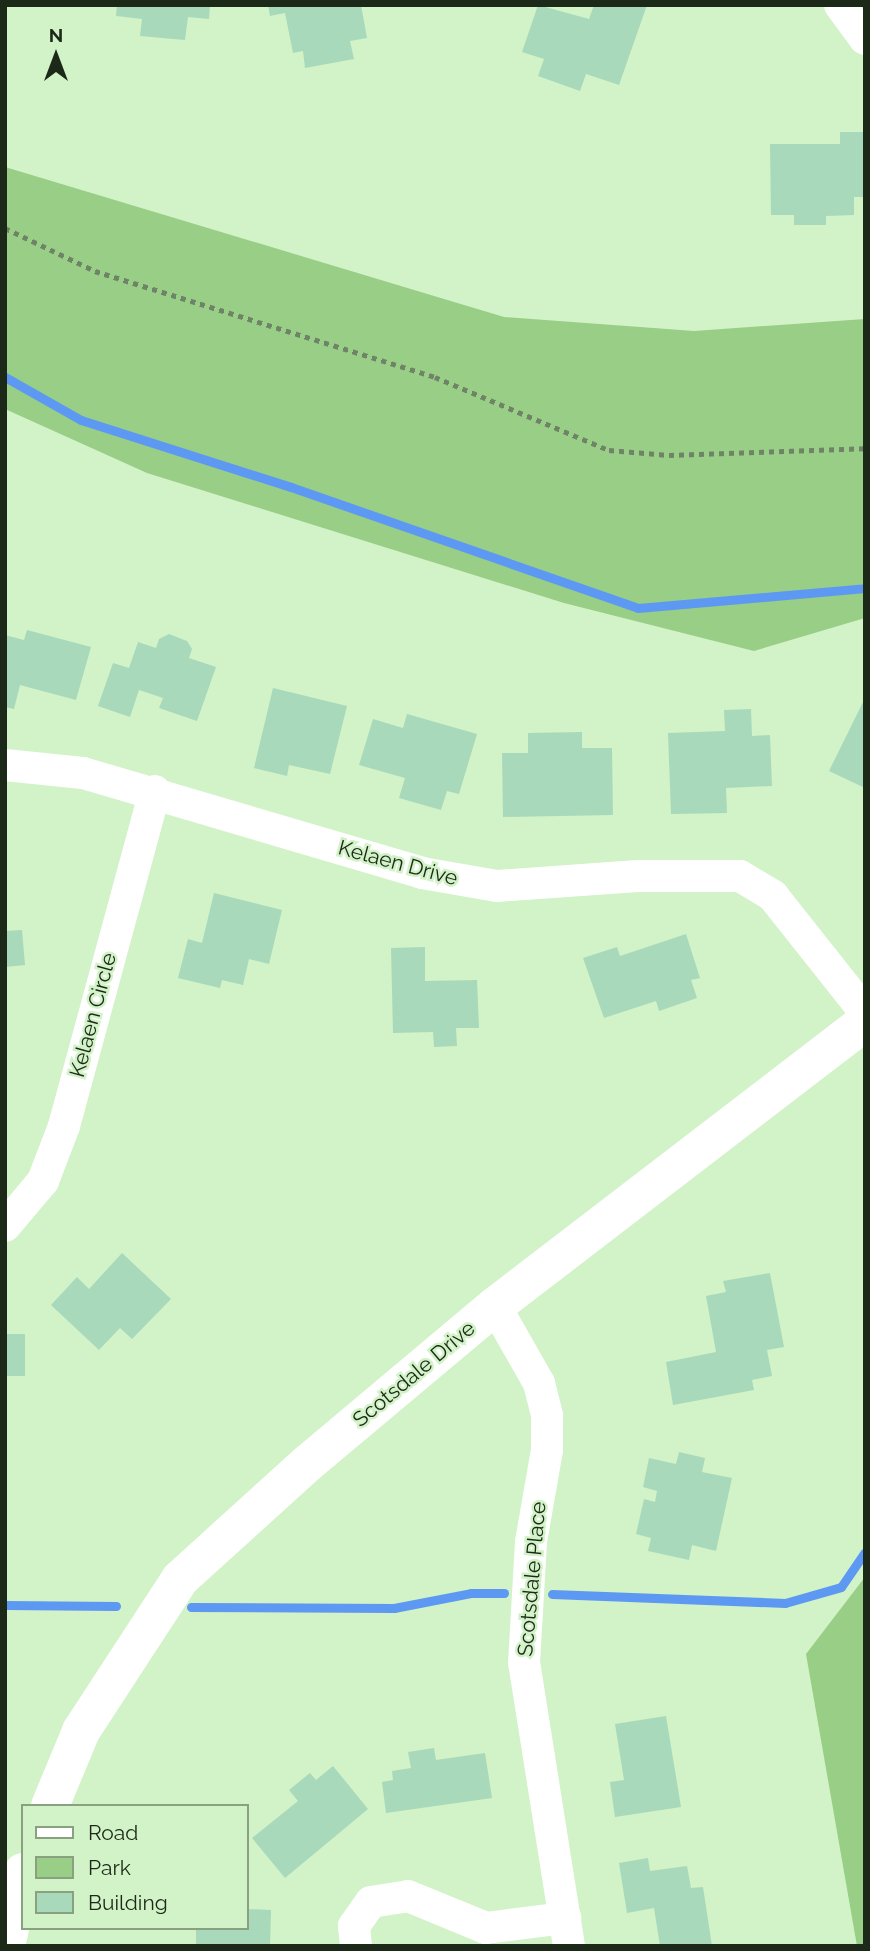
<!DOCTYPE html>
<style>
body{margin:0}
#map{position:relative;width:870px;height:1951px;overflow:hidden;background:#d2f2c7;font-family:Raleway,sans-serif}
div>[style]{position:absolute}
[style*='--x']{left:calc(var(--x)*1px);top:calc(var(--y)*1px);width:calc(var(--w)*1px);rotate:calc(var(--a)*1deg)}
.green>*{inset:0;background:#98ce86}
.stream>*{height:9px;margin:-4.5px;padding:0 4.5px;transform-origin:4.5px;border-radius:4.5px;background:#5d99f2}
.building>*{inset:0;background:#a8d9bb;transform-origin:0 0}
.path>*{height:4.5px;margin-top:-2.25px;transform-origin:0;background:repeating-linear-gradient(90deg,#6f8467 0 5px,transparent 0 10px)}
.minor>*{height:32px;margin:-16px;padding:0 16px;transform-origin:16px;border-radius:16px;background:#fff}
.tertiary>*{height:38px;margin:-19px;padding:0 19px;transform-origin:19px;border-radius:19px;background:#fff}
span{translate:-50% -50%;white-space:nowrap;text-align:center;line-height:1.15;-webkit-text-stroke:5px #d2f2c7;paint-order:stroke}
.street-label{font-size:21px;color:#1c2818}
.frame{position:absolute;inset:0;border:7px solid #1c2818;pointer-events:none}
.legend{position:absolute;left:21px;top:1804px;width:228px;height:126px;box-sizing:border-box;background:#d2f2c7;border:2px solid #89a181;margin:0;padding:9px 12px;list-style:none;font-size:21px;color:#1c2818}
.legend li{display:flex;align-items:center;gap:14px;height:35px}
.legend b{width:35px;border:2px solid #89a181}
.north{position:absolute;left:21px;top:21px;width:70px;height:70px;-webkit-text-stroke:5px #d2f2c7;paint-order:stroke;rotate:0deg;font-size:19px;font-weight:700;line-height:28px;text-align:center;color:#1c2818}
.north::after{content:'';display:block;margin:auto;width:24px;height:32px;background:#1c2818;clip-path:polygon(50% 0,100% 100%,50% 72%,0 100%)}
</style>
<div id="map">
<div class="green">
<div style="clip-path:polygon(5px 167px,504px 317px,694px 331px,865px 319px,865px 618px,754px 651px,564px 603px,147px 473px,5px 409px)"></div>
<div style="clip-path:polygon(865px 1577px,865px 1946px,857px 1946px,806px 1654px)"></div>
</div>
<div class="stream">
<div style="--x:5;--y:377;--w:87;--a:29.5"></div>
<div style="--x:81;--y:420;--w:220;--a:17.7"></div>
<div style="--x:291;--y:487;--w:367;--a:19.2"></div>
<div style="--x:638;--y:608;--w:228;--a:-5"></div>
<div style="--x:552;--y:1594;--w:233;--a:2.2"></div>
<div style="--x:785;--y:1603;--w:58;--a:-15.9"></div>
<div style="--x:841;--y:1587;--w:42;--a:-55.6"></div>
<div style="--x:5;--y:1605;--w:111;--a:0.5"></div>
<div style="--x:191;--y:1607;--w:203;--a:0.3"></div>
<div style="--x:394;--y:1608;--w:78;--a:-11"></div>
<div style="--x:471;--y:1593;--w:33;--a:0"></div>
</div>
<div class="building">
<div style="clip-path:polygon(117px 5px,210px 5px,209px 19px,188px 17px,185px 40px,140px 36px,142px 19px,116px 16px)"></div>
<div style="clip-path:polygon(268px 5px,361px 5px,367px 38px,350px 41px,354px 59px,305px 68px,303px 51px,293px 53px,285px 13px,270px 16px)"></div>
<div style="clip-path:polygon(538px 5px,589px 19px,594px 5px,647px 5px,619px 85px,586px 74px,580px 91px,538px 76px,544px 59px,522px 52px)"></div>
<div style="clip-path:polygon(840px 132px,865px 132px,865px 197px,854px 197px,854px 215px,826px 216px,826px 225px,794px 225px,794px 215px,771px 215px,770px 144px,840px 144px)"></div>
<div style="clip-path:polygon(27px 630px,91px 647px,76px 700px,20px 685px,14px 709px,5px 707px,5px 635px,24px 640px)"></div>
<div style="clip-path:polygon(169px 634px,187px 641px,192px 649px,189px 658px,216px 667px,197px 721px,159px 708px,163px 698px,139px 690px,130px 717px,98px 706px,113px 663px,129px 668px,138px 642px,156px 648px,159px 639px)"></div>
<div style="clip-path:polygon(273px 688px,347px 706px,330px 774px,289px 765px,287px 776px,254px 768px)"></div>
<div style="clip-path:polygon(863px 702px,865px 703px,865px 788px,829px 771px)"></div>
<div style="clip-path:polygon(751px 709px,752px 736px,770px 735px,772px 786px,726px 788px,727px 813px,671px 814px,668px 733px,725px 731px,724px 710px)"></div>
<div style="clip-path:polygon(407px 714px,477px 734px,459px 794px,447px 791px,441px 810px,399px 798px,405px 778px,359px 765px,373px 719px,403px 728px)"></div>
<div style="clip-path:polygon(582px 732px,582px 748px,612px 748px,613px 815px,503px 817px,502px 753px,528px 753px,528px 733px)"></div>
<div style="clip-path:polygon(214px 893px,282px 910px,269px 964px,249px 959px,243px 985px,222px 980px,220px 988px,178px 978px,188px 939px,202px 943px)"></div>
<div style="clip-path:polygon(22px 930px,25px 965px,5px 967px,5px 931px)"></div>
<div style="clip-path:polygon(686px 934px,700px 978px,691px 980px,697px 998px,659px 1011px,656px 1001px,604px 1018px,583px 958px,617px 947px,620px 956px)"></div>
<div style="clip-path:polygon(425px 947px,425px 981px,477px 980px,479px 1028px,456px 1028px,457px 1046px,434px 1047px,433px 1032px,393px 1033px,391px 948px)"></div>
<div style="clip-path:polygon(122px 1253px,171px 1299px,132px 1339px,120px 1328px,99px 1350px,51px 1305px,77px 1277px,89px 1289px)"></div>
<div style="clip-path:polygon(770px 1273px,784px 1347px,767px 1350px,772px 1376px,752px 1380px,754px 1390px,673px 1405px,666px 1362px,716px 1352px,706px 1296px,726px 1292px,723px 1281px)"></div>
<div style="left:5px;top:1334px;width:20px;height:42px"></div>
<div style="clip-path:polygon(679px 1452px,705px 1458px,702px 1472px,732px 1478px,716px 1551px,692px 1545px,689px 1560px,648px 1551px,651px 1538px,636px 1534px,644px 1499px,655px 1502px,657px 1491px,643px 1487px,649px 1458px,676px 1464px)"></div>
<div style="clip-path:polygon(666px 1716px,681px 1807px,615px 1817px,610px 1782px,624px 1780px,615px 1724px)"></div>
<div style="clip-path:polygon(434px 1748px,436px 1760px,485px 1753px,492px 1798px,386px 1813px,382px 1782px,393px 1780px,392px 1771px,411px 1768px,408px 1752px)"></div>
<div style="clip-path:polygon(333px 1766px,368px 1809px,285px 1878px,252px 1838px,298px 1801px,289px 1790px,310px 1773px,316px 1780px)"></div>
<div style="clip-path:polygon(648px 1858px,650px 1871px,687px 1866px,691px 1888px,703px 1887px,712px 1946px,660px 1946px,654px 1908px,627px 1913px,619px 1863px)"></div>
<div style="clip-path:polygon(247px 1909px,271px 1910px,270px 1946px,196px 1946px,196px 1928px,247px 1928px)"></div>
</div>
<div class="path">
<div style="--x:5;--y:228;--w:100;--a:25.5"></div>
<div style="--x:95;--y:271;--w:356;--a:17.3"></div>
<div style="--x:435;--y:377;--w:189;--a:22.8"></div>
<div style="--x:609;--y:450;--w:60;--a:4.8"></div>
<div style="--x:669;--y:455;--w:196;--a:-2"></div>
</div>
<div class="minor">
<div style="--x:840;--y:5;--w:42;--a:53.7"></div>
<div style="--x:5;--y:765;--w:78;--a:5.9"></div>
<div style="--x:83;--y:773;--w:353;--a:16.4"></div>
<div style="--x:422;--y:873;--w:76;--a:9.8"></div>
<div style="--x:497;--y:886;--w:141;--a:-4.1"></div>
<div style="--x:638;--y:876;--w:102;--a:0"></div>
<div style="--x:740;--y:876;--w:39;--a:31"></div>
<div style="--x:773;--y:896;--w:148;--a:51.6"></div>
<div style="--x:5;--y:1226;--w:59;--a:-49.8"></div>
<div style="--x:43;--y:1181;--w:59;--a:-69.1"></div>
<div style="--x:64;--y:1126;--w:347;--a:-74.8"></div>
<div style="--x:495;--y:1306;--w:89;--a:60.3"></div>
<div style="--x:539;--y:1383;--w:34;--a:76"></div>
<div style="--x:547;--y:1416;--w:34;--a:90"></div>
<div style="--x:547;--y:1450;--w:93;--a:99.9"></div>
<div style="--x:531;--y:1542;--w:120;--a:93.3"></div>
<div style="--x:524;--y:1662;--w:288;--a:81"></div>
<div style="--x:356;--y:1946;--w:20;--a:-96"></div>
<div style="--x:354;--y:1926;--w:29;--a:-55"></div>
<div style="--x:371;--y:1902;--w:37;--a:-9"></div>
<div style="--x:408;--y:1896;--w:84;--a:22.3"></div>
<div style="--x:486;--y:1928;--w:80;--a:-7.2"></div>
</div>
<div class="tertiary">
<div style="--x:50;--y:1806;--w:81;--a:-67.5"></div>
<div style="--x:81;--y:1731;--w:181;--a:-56.9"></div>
<div style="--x:180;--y:1579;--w:173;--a:-42.2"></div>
<div style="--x:308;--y:1463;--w:244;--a:-40"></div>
<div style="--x:495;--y:1306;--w:466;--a:-37.5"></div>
<div style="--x:6;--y:1946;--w:76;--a:-77.1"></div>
</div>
<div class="street-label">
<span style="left:398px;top:863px;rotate:15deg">Kelaen Drive</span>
<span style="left:93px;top:1015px;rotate:-75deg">Kelaen Circle</span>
<span style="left:414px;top:1374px;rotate:-40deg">Scotsdale Drive</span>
<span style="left:532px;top:1579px;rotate:-85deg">Scotsdale Place</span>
</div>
<div class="frame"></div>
<ul class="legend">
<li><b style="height:9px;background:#fff"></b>Road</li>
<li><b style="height:19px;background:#98ce86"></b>Park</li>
<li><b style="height:19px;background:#a8d9bb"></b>Building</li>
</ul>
<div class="north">N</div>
</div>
